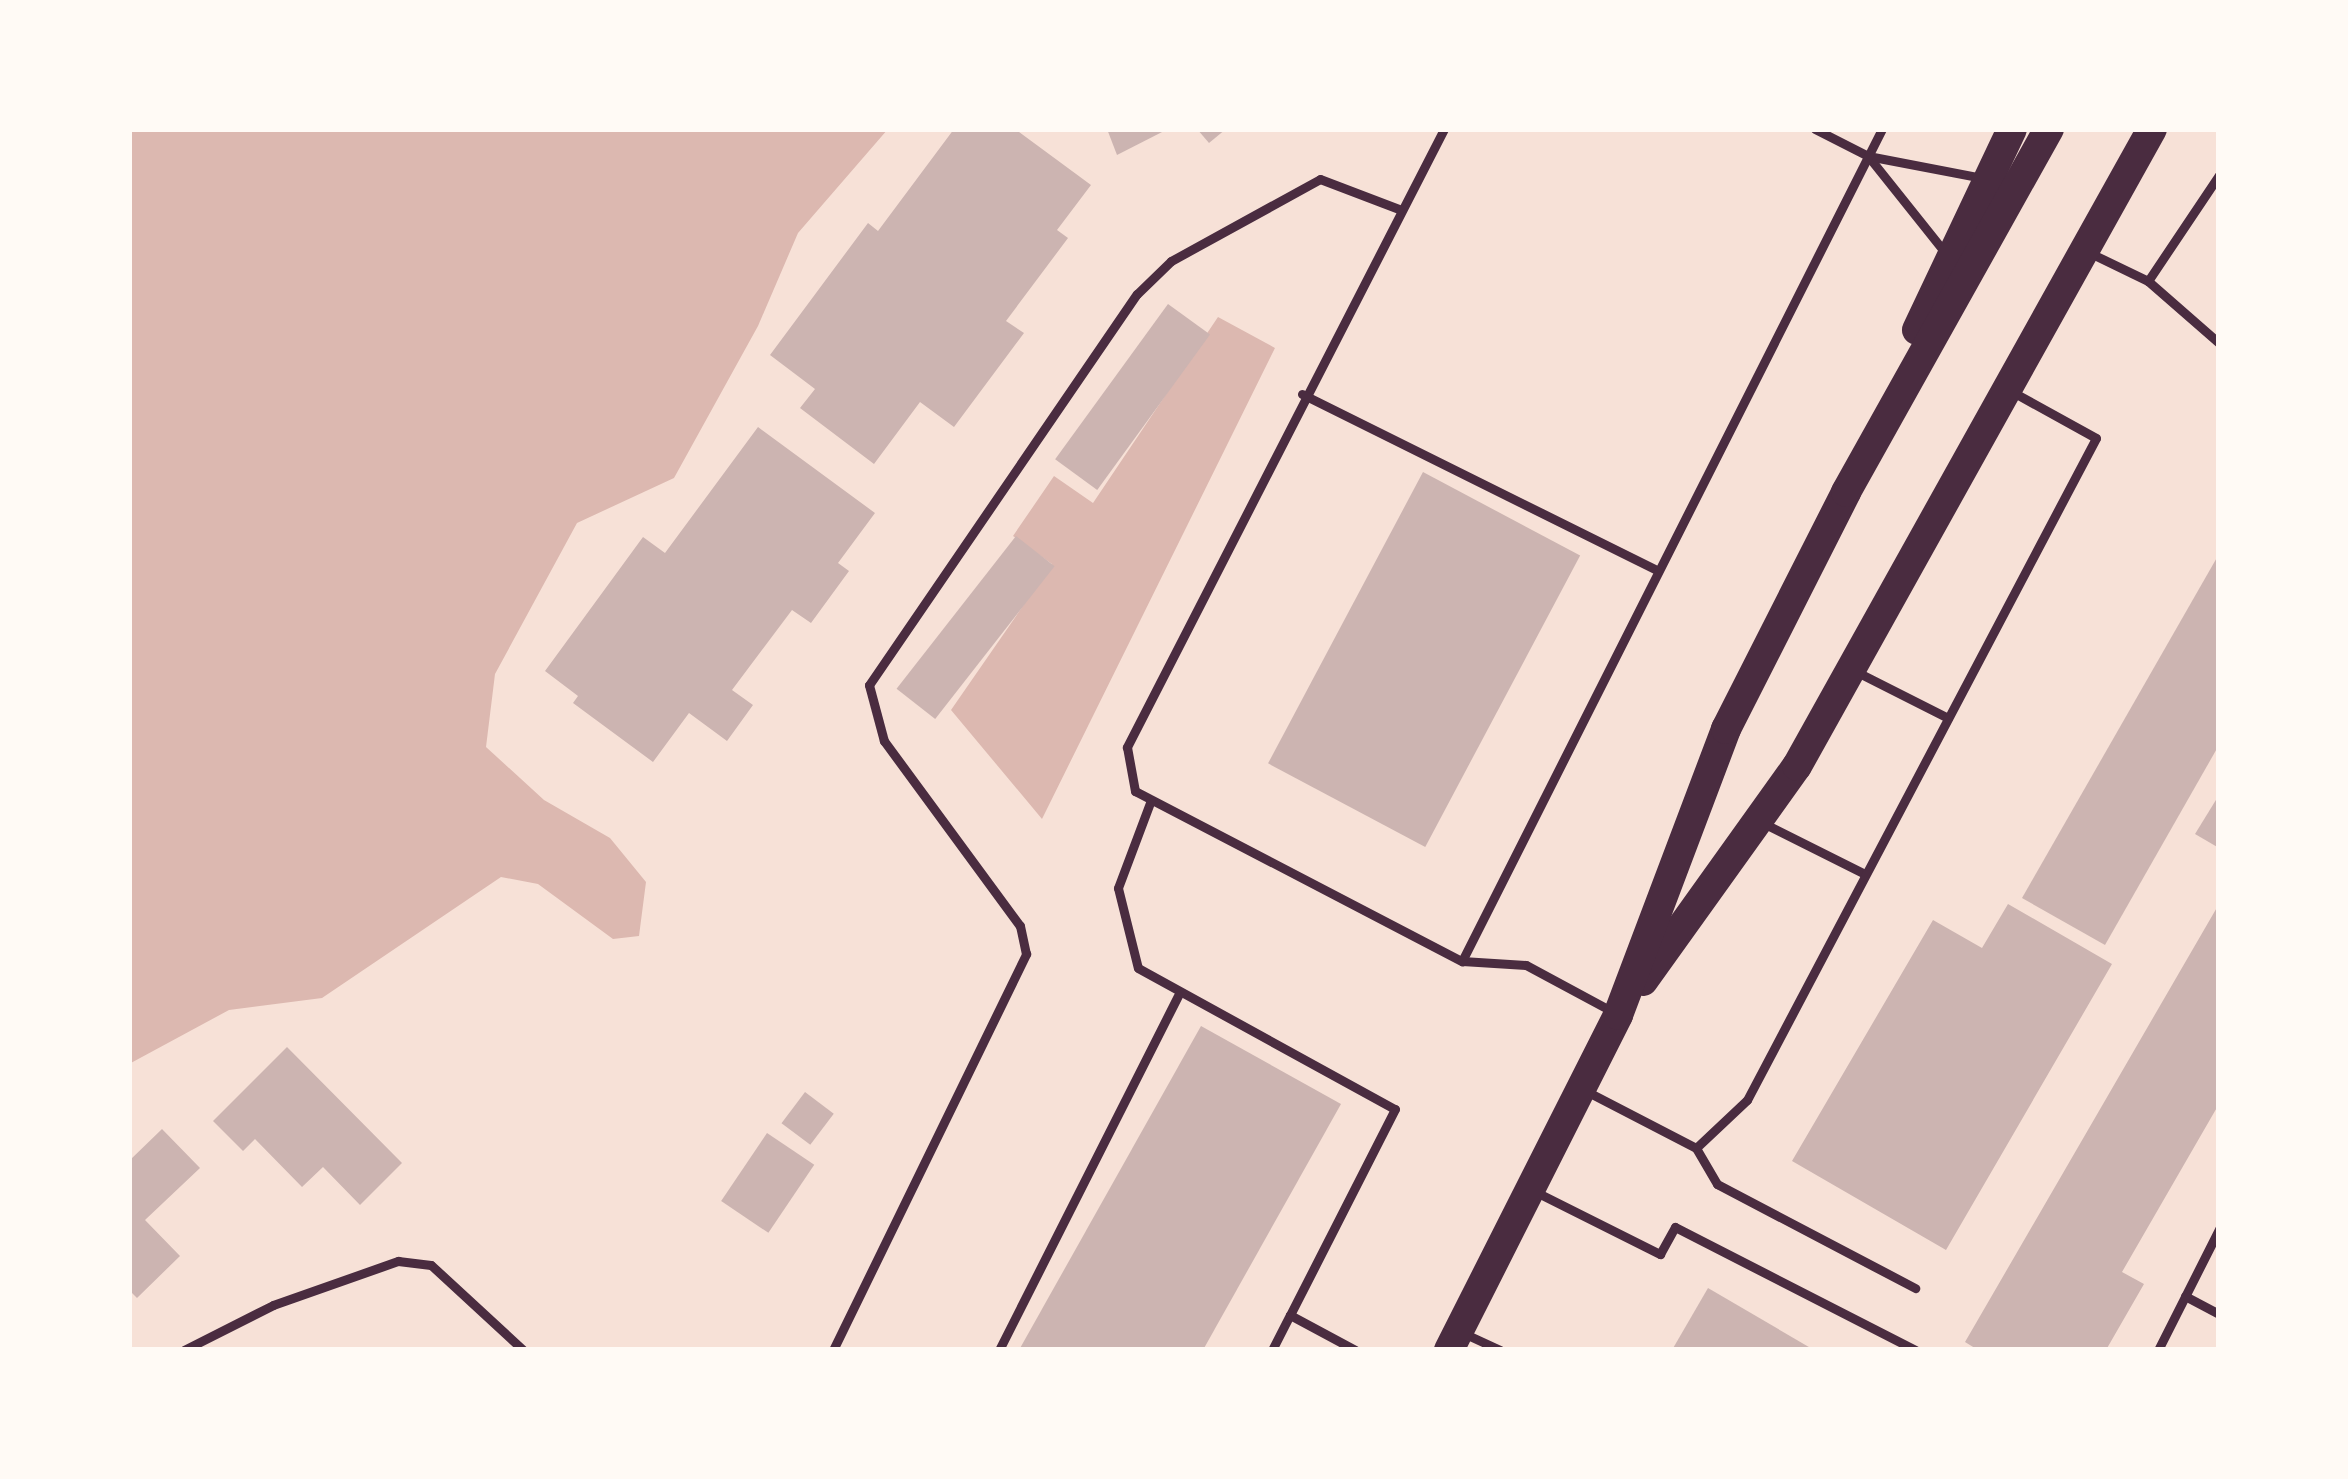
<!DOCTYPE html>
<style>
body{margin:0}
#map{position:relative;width:2348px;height:1479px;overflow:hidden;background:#f7e1d7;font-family:"Golos Text",sans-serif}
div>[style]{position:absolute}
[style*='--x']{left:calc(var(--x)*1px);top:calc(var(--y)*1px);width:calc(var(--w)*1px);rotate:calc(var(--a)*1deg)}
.water>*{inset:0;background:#dcb8b0}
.building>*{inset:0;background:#ccb4b1;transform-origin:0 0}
.service>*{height:9px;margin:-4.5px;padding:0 4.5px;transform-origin:4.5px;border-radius:4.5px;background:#4a2c40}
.primary>*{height:30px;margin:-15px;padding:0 15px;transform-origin:15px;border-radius:15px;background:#4a2c40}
span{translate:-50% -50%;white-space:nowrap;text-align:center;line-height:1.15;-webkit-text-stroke:12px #fffaf5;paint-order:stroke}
.frame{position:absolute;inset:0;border:132px solid #fffaf5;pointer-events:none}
</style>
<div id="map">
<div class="water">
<div style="clip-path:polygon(129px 129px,888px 129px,798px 233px,758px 326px,674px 478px,577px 523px,495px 674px,486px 747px,544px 800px,610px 838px,646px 882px,639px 936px,613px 939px,538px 884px,501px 877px,322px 998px,229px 1010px,129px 1064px)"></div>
<div style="clip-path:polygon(1218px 317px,1275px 348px,1042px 819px,951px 710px,1052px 564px,1013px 536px,1054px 476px,1093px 503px)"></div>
</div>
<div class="building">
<div style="clip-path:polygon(954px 129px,1015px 129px,1091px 185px,1057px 230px,1068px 238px,1006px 321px,1024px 333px,954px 427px,920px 402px,874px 464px,800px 408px,815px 389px,770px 355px,868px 223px,878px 231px)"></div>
<div style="clip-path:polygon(1107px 129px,1168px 129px,1117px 155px)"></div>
<div style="clip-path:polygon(1197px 129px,1226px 129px,1209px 143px)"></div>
<div style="left:1168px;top:304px;width:52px;height:192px;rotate:36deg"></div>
<div style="clip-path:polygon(758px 427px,875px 513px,838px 563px,849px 571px,811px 623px,792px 610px,732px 690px,753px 705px,727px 741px,689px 713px,653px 762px,573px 703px,578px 696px,545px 671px,643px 537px,665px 553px)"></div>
<div style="left:1423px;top:472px;width:178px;height:330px;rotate:28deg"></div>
<div style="left:1016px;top:536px;width:49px;height:194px;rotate:38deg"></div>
<div style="clip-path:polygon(2219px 554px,2219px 745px,2105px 945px,2022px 898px)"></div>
<div style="clip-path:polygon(2219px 795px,2219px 848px,2195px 834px)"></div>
<div style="clip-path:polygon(2008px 904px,2112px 964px,1946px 1250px,1792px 1161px,1933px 920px,1982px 948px)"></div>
<div style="clip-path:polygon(2219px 904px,2219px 1104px,2122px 1272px,2144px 1284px,2106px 1350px,1978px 1350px,1965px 1342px)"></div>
<div style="clip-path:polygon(1201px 1026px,1341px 1104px,1203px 1350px,1019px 1350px)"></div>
<div style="clip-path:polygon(287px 1047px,402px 1163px,360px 1205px,323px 1167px,302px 1187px,255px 1139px,243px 1151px,213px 1121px)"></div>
<div style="left:805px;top:1092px;width:36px;height:39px;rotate:37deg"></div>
<div style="clip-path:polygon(162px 1129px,200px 1168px,145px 1220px,180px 1256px,137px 1298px,129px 1290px,129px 1161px)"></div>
<div style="left:767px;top:1133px;width:57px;height:82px;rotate:34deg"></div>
<div style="clip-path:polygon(1708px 1288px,1814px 1350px,1672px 1350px)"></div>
</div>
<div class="service">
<div style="--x:1444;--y:129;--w:695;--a:117.16"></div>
<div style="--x:1127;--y:747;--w:45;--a:79.7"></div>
<div style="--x:1135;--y:791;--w:369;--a:27.5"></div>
<div style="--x:1462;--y:961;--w:64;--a:3.6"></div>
<div style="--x:1526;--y:965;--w:101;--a:28.3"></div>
<div style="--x:1815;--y:129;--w:59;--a:27"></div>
<div style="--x:1868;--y:156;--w:116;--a:10.9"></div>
<div style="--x:1868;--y:156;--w:127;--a:51.4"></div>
<div style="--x:2088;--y:252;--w:67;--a:25.8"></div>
<div style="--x:2148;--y:281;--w:128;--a:-56.2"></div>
<div style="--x:2148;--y:281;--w:94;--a:41.1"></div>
<div style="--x:1302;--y:394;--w:396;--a:26.4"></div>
<div style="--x:1857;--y:672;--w:102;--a:26.8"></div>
<div style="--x:1151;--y:800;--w:94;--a:110.6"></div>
<div style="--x:1118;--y:888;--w:82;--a:76"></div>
<div style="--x:1138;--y:968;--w:293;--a:28.8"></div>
<div style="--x:1395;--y:1109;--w:231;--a:117"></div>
<div style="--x:1763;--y:823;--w:114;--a:26.6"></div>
<div style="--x:1462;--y:961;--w:932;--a:-63.22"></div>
<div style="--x:1586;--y:1091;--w:124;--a:27.4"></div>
<div style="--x:1696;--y:1148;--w:70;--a:-43.3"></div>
<div style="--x:1747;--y:1100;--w:748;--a:-62.2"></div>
<div style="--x:2096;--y:438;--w:97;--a:-151.1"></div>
<div style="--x:1696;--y:1148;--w:42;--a:59.7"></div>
<div style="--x:1717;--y:1184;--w:224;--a:27.7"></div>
<div style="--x:1536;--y:1192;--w:139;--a:26.6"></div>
<div style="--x:1660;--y:1254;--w:31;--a:-61"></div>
<div style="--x:1675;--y:1227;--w:270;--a:27.1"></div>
<div style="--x:2185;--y:1296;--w:38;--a:28"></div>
<div style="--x:1461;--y:1332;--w:43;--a:24.8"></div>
<div style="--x:184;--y:1350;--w:100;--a:-26.8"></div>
<div style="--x:273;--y:1305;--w:133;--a:-19.4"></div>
<div style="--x:398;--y:1261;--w:33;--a:7"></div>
<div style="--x:431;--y:1265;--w:125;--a:42.7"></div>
<div style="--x:833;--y:1350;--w:441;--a:-64"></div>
<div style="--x:1026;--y:954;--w:29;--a:-102"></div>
<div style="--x:1020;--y:926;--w:230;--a:-126.3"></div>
<div style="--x:884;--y:741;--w:58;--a:-105"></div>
<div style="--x:869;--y:685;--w:474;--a:-55.6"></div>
<div style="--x:1137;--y:294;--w:47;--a:-44.1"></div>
<div style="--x:1171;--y:261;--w:170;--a:-28.8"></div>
<div style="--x:1320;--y:179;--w:85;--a:20.8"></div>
<div style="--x:999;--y:1350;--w:397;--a:-63.2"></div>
<div style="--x:1272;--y:1350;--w:39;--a:-63"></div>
<div style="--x:1290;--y:1315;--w:74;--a:28.3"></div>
<div style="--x:2158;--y:1350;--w:136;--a:-63.2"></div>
</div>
<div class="primary">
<div style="--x:1917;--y:330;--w:222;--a:-64.7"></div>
<div style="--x:1643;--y:981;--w:264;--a:-54.4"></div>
<div style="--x:1797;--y:766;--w:729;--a:-60.87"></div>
<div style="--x:1449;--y:1350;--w:375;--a:-63.2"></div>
<div style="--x:1618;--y:1015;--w:306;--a:-69.3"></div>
<div style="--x:1726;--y:729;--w:266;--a:-63.1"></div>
<div style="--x:1846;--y:492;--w:416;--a:-60.8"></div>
</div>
<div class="frame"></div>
</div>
